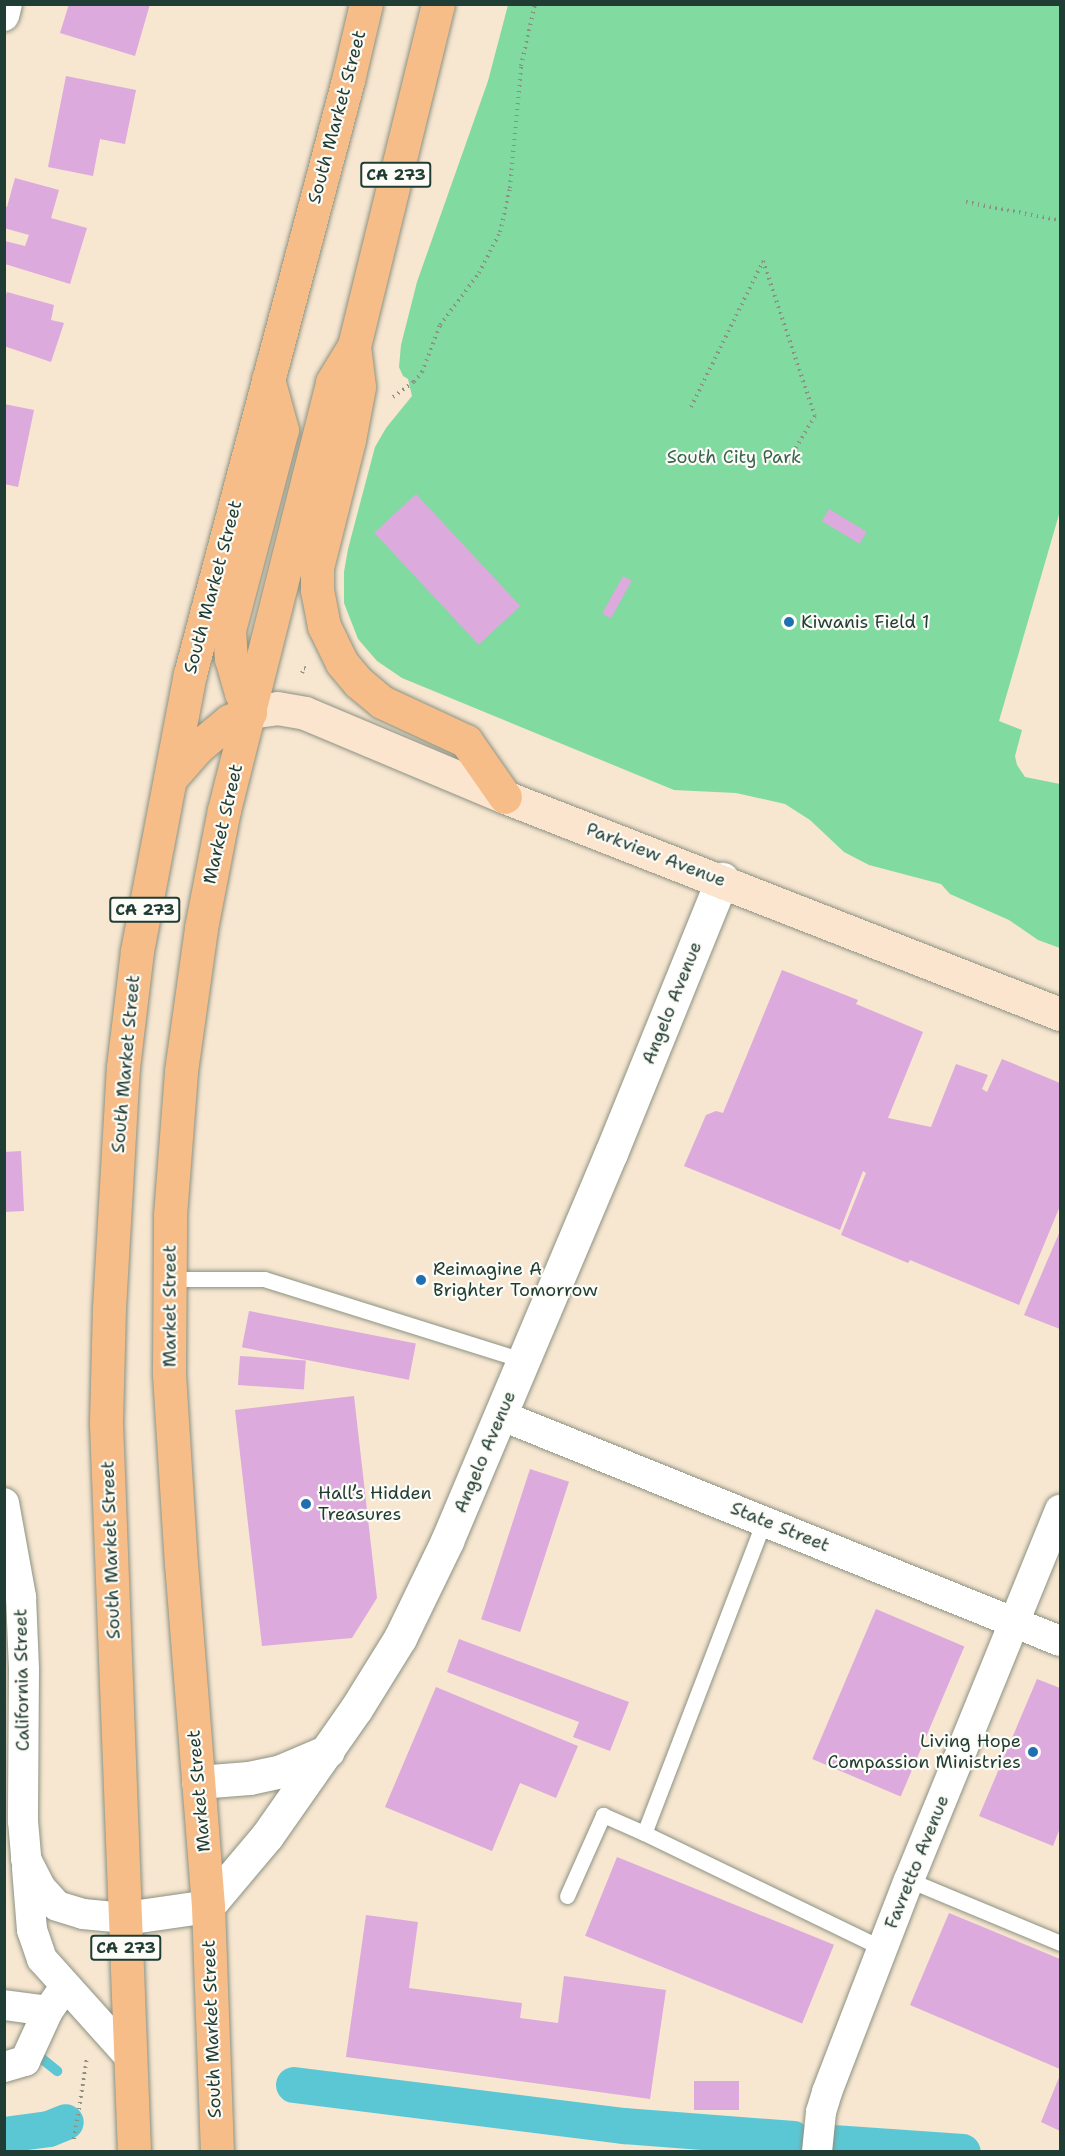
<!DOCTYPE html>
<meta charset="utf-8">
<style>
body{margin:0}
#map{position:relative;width:1065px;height:2156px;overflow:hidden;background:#f7e6d0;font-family:"Shantell Sans",sans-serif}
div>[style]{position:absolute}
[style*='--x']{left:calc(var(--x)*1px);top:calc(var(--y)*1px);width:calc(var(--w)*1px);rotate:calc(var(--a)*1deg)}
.green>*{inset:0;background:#81daa0}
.stream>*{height:10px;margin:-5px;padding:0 5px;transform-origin:5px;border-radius:5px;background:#5bc7d4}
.canal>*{height:36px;margin:-18px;padding:0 18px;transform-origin:18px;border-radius:18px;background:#5bc7d4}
.building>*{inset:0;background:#dcaadc;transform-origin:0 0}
.path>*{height:4px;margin-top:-2px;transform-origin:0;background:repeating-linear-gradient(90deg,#8b9282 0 1.5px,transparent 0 6px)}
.roads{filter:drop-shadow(0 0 2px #8b9282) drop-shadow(0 0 2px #8b9282)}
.service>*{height:15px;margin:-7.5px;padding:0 7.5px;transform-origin:7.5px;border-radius:7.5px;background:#fff}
.minor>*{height:30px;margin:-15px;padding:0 15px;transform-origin:15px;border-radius:15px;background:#fff}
.tertiary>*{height:33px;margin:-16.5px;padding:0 16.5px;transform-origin:16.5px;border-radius:16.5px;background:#fff}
.secondary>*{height:33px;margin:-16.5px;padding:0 16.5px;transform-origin:16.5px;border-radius:16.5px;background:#fce5cf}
.primary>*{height:33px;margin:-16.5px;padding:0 16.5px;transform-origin:16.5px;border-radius:16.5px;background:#f7bd88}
.dots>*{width:16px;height:16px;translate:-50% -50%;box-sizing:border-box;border:3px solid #fdfcf7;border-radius:50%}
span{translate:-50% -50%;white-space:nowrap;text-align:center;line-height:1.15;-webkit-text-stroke:4.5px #fdfcf7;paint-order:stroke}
.shield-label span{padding:2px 4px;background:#fdfcf7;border:2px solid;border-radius:4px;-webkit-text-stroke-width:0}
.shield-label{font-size:16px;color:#1f3d34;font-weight:700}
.street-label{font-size:18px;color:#1f3d34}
.park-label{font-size:18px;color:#38644f}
.poi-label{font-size:18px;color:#1f3d34}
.left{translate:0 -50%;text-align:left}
.right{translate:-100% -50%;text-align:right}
.frame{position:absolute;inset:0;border:6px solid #1f3d34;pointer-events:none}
</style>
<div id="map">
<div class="green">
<div style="clip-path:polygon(508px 5px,1060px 5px,1060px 511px,999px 721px,1022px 730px,1015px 756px,1017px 765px,1025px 777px,1060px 784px,1060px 948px,1038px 940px,1009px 920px,950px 894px,941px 884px,869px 865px,844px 852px,810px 820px,785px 804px,736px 793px,674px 790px,402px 678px,377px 661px,358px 639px,344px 603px,344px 572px,348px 549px,375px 447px,386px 428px,412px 396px,408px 379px,403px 376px,399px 367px,401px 345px,417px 282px,488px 81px)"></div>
</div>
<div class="stream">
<div style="--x:41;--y:2058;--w:21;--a:39"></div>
</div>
<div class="canal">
<div style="--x:294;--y:2085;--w:333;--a:7.1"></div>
<div style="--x:624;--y:2126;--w:170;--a:4.4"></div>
<div style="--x:4;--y:2135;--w:45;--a:-7.6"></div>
<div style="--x:49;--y:2129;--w:18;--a:-22"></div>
<div style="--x:833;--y:2143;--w:130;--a:4"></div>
</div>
<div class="building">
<div style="clip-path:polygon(69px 4px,150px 4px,135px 56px,60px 33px)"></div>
<div style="clip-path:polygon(66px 76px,136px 90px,125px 144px,100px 139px,93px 176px,48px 167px)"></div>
<div style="clip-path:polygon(15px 178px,59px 190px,51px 218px,87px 228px,70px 284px,5px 264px,5px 241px,25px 246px,29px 235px,4px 228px,4px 206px,7px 207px)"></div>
<div style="clip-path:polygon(7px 292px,54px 305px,51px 320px,64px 323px,51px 362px,4px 346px,4px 300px)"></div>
<div style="clip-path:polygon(4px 404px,34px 410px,18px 487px,4px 484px)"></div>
<div style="left:416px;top:494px;width:153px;height:57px;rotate:47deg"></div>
<div style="left:829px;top:509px;width:44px;height:14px;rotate:31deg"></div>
<div style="left:623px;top:576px;width:10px;height:43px;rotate:29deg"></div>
<div style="clip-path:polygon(782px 970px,858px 1000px,856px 1004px,923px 1032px,888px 1118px,931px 1127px,956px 1064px,988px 1075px,982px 1089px,987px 1092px,1002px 1059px,1060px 1083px,1060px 1206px,1019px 1305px,910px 1260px,908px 1263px,841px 1235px,866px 1173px,863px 1171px,840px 1230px,684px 1166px,706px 1115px,716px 1111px,723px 1113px)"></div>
<div style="clip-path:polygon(21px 1151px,24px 1211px,4px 1212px,4px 1152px)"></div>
<div style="clip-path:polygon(1060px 1231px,1060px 1329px,1024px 1315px)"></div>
<div style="left:249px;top:1311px;width:170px;height:37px;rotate:11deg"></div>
<div style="left:240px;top:1356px;width:66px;height:29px;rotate:4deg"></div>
<div style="clip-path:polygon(354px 1396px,377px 1598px,352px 1638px,262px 1646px,235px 1410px)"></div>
<div style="left:530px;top:1469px;width:41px;height:158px;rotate:18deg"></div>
<div style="left:876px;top:1609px;width:96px;height:163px;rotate:23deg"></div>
<div style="clip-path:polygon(459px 1639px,629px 1702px,610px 1751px,573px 1737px,579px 1722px,447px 1672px)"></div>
<div style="clip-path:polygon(1037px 1679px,1060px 1688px,1060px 1828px,1053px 1846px,979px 1816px)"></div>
<div style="clip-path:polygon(436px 1687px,578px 1746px,556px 1798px,520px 1783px,492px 1851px,385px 1807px)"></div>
<div style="left:617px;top:1857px;width:234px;height:85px;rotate:22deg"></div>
<div style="clip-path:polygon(949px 1913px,1060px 1959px,1060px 2069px,910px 2005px)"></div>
<div style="clip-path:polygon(366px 1915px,418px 1922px,409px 1988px,522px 2003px,520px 2018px,558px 2023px,564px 1976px,666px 1990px,650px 2099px,346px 2057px)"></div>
<div style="clip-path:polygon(1060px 2075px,1060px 2131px,1041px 2122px)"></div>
<div style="left:694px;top:2081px;width:45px;height:29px"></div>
</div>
<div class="path">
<div style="--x:966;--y:202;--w:94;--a:11.1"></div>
<div style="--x:393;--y:397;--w:26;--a:-36"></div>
<div style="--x:414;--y:382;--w:13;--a:-51"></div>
<div style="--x:422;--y:372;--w:50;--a:-69"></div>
<div style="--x:440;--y:325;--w:65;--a:-53.1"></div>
<div style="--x:479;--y:273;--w:46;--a:-62.9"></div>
<div style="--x:500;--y:232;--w:45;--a:-77.2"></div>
<div style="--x:510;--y:188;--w:122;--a:-84.8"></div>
<div style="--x:521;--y:66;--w:64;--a:-77.3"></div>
<div style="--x:691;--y:407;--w:163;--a:-63.7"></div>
<div style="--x:763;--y:261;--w:163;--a:71.5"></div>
<div style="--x:815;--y:416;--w:50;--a:121.2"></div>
<div style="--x:302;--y:673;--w:5;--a:-68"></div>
<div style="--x:304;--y:668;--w:3;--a:18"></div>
<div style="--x:74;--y:2139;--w:82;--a:-80.9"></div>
</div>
<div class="roads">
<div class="service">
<div style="--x:169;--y:1279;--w:95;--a:0"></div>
<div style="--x:264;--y:1279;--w:271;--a:17.4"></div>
<div style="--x:764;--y:1521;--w:334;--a:111"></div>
<div style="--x:644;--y:1833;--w:264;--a:25.8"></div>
<div style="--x:909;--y:1880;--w:164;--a:22.6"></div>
<div style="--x:567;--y:1896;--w:89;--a:-66"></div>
<div style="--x:603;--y:1815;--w:45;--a:23.7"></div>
</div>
<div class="minor">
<div style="--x:4;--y:16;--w:12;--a:-76"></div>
<div style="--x:500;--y:1415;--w:604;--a:21.98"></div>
<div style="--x:4;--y:1503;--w:96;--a:79.7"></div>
<div style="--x:21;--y:1597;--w:73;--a:87.6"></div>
<div style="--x:24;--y:1670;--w:151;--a:90.4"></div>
<div style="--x:23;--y:1821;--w:38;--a:85"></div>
<div style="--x:26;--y:1859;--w:31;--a:63"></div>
<div style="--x:40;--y:1887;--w:25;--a:48"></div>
<div style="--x:57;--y:1906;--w:27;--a:17"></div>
<div style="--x:83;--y:1914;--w:42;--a:5.4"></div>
<div style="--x:27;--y:1868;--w:62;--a:85.4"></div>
<div style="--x:32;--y:1930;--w:31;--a:71"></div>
<div style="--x:42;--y:1959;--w:130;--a:48.1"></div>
<div style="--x:4;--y:2005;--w:44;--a:7.8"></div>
<div style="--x:48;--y:2011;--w:19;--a:-55"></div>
<div style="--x:4;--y:2067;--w:22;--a:-16"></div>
<div style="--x:25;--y:2061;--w:55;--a:-65.3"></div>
<div style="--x:817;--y:2152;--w:40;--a:-84.3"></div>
<div style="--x:821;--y:2112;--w:21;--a:-73"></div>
<div style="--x:827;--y:2092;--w:227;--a:-68.9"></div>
<div style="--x:909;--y:1880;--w:400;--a:-67.8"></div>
</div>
<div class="tertiary">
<div style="--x:198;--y:1782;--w:51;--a:-4.5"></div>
<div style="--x:249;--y:1778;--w:33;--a:-12"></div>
<div style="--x:281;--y:1771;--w:51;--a:-23.1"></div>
<div style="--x:125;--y:1918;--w:84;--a:-8.2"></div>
<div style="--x:208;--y:1906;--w:92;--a:-49.9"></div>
<div style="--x:267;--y:1836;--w:155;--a:-55"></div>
<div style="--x:356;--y:1709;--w:84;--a:-58.2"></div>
<div style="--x:400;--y:1638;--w:108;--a:-64.1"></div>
<div style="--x:447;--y:1541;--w:421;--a:-67.1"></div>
<div style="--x:611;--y:1153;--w:296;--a:-67.9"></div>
</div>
<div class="secondary">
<div style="--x:250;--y:712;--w:27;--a:-8"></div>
<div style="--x:277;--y:708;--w:28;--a:10"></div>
<div style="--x:305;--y:713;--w:217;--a:22.8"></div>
<div style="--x:505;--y:797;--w:596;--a:21.36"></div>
</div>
<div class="primary">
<div style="--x:354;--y:346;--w:41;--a:83"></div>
<div style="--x:359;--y:387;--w:54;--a:100.7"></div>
<div style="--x:349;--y:440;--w:131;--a:104.1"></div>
<div style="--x:317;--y:567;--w:23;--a:90"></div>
<div style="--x:317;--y:590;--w:37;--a:79"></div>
<div style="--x:324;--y:626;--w:41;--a:64.1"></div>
<div style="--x:342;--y:663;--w:25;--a:50"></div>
<div style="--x:358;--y:682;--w:31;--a:40"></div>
<div style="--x:382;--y:702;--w:93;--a:24.9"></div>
<div style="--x:466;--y:741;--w:68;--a:55.1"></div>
<div style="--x:250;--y:712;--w:21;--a:-115"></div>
<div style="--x:241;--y:693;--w:35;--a:-106"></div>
<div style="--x:231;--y:659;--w:29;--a:-94"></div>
<div style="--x:229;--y:630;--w:207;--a:-75.2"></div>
<div style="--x:282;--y:430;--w:53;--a:-105.4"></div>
<div style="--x:170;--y:779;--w:43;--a:-48.8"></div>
<div style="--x:198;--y:747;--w:40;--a:-40"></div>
<div style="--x:229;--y:721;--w:23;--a:-23"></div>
<div style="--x:134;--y:2152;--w:731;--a:-92.2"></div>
<div style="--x:106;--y:1422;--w:114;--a:-88.5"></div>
<div style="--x:109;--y:1308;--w:241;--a:-86.7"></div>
<div style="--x:123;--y:1067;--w:117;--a:-83.1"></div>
<div style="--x:137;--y:951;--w:282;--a:-79.2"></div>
<div style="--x:190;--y:674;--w:615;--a:-75.1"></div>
<div style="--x:348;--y:80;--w:78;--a:-76.7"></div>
<div style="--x:217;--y:2152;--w:246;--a:-92.1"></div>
<div style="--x:208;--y:1906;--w:342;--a:-94.5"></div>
<div style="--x:181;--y:1565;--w:192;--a:-93.6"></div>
<div style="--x:169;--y:1373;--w:158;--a:-89.6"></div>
<div style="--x:170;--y:1215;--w:144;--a:-85.6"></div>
<div style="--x:181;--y:1071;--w:144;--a:-82"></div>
<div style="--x:201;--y:928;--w:120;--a:-79"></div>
<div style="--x:224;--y:810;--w:441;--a:-75.8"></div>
<div style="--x:332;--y:382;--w:42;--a:-58.6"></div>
<div style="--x:354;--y:346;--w:352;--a:-76.2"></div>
</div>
</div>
<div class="dots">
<div style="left:789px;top:622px;background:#1f6fb2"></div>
<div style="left:421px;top:1280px;background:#1f6fb2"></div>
<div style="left:306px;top:1504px;background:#1f6fb2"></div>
<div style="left:1033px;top:1752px;background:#1f6fb2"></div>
</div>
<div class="shield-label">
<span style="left:396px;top:175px">CA 273</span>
<span style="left:145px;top:910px">CA 273</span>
<span style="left:126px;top:1948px">CA 273</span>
</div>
<div class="street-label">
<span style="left:337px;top:117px;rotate:-75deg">South Market Street</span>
<span style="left:213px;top:587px;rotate:-75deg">South Market Street</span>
<span style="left:223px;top:824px;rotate:-77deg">Market Street</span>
<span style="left:656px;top:855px;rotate:21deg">Parkview Avenue</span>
<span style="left:672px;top:1003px;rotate:-68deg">Angelo Avenue</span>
<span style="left:126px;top:1064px;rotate:-85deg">South Market Street</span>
<span style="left:170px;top:1306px;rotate:-90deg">Market Street</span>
<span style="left:485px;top:1452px;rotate:-67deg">Angelo Avenue</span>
<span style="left:780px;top:1527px;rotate:22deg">State Street</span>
<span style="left:111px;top:1550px;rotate:-92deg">South Market Street</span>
<span style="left:22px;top:1680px;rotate:-91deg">California Street</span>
<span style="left:199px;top:1791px;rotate:-95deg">Market Street</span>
<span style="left:917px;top:1862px;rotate:-68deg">Favretto Avenue</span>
<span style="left:212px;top:2029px;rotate:-92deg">South Market Street</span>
</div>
<div class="park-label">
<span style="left:734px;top:457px">South City Park</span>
</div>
<div class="poi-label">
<span class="left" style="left:801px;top:622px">Kiwanis Field 1</span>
<span class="left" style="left:433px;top:1280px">Reimagine A<br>Brighter Tomorrow</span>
<span class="left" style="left:318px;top:1504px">Hall’s Hidden<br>Treasures</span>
<span class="right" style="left:1021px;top:1752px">Living Hope<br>Compassion Ministries</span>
</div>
<div class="frame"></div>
</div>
